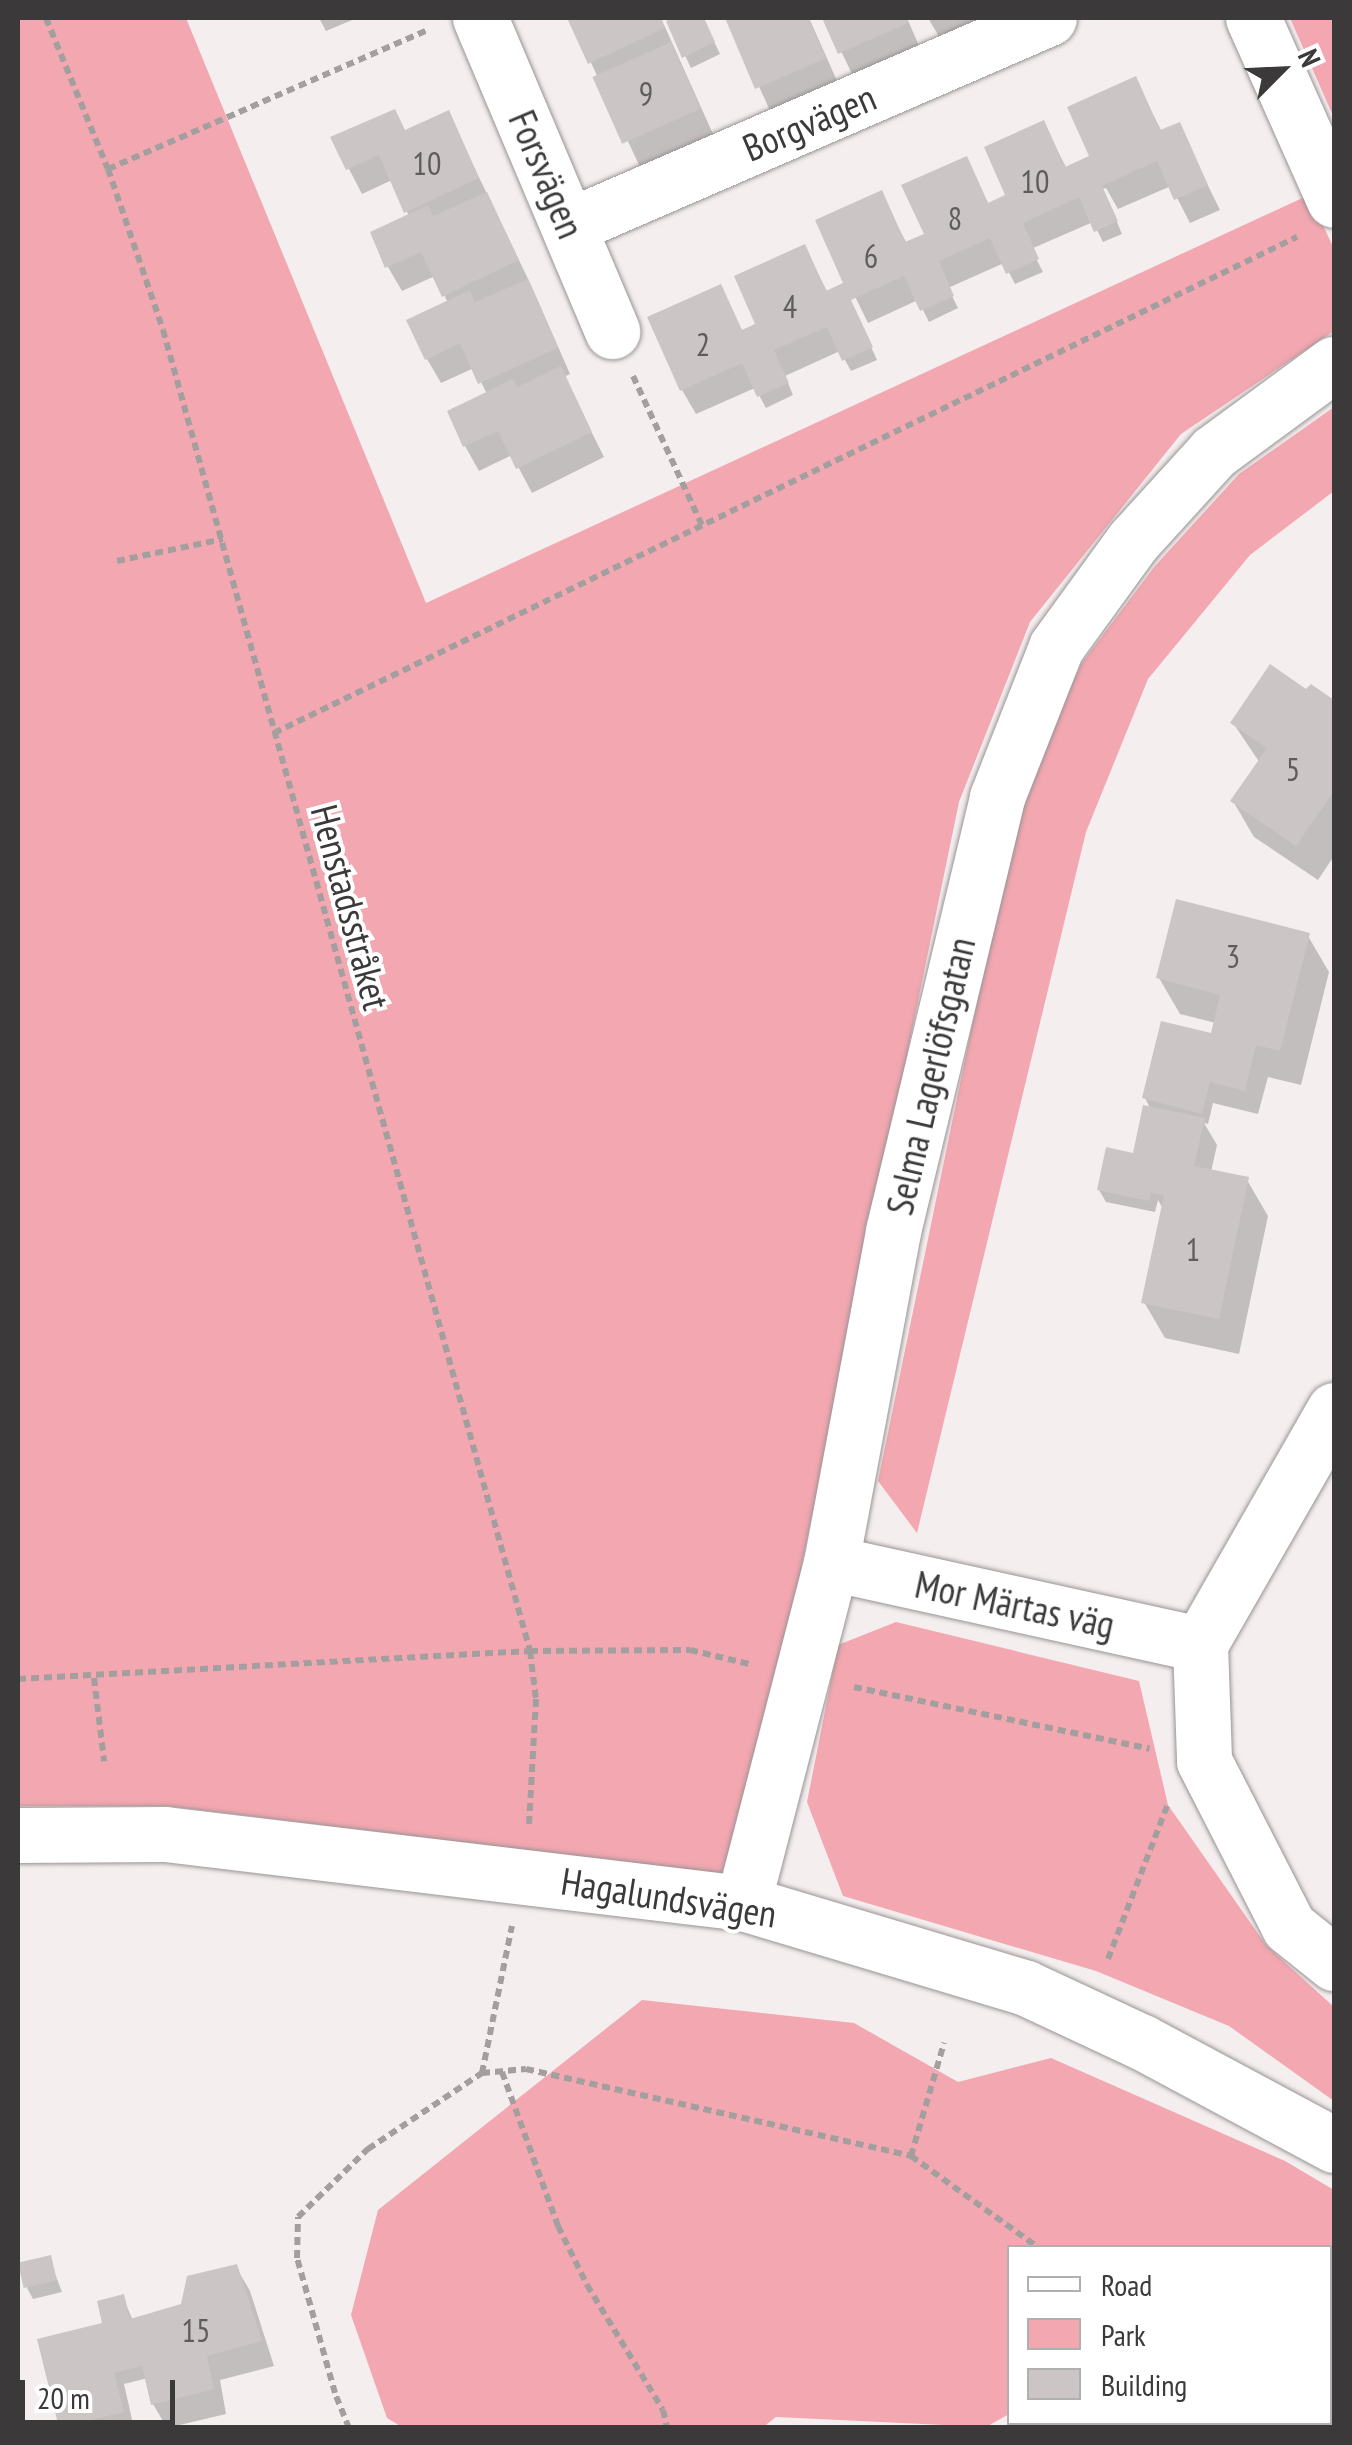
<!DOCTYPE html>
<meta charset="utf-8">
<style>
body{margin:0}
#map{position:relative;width:1352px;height:2445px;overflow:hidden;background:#f4eeee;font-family:"PT Sans Narrow",sans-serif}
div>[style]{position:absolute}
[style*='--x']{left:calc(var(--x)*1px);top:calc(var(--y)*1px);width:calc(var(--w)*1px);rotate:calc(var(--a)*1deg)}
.green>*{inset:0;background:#f3a7b0}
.shadow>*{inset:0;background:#0003}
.building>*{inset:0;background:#cbc5c5;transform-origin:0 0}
.path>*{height:6px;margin-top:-3px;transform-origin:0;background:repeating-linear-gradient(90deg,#a49f9f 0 8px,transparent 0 13px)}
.roads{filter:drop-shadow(0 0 2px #999394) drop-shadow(0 0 2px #999394)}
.street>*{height:55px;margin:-27.5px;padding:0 27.5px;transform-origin:27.5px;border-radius:27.5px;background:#fff}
.secondary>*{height:55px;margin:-27.5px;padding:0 27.5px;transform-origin:27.5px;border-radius:27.5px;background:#fff}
span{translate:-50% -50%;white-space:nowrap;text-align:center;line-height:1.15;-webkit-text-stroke:8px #fff;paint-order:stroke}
.number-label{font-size:32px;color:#5f5c5c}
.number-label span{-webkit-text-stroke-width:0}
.street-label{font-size:38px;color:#3b3939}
.frame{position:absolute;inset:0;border:20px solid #3b3939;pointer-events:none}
.legend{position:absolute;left:1007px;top:2245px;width:325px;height:180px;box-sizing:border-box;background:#fff;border:2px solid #b1b0b0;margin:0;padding:12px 18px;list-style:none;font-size:30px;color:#3b3939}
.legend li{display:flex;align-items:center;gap:20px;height:50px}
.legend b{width:50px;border:2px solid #b1b0b0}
.north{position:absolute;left:1232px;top:20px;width:100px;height:100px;-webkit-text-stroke:8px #fff;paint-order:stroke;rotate:66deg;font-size:28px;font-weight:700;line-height:40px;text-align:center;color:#3b3939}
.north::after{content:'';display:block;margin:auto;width:35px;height:45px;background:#3b3939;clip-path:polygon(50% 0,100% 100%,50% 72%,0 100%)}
.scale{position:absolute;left:20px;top:2380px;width:155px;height:45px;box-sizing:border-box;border:5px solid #3b3939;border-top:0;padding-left:12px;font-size:30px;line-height:35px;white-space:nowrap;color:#3b3939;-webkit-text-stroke:8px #fff;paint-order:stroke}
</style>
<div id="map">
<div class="green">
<div style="clip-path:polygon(18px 18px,186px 18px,426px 603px,1309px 195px,1334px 249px,1334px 331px,1181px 434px,1030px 622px,959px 802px,777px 1686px,722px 1874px,166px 1806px,18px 1806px)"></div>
<div style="clip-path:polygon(1290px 18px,1334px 18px,1334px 118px)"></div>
<div style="clip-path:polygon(1334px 407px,1334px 491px,1250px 555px,1148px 679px,1086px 832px,917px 1533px,878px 1481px,1018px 803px,1081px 664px,1155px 566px,1239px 474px)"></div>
<div style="clip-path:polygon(896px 1622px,1139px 1681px,1168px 1805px,1266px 1945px,1334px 2007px,1334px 2101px,1229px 2026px,1096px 1971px,843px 1896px,807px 1802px,838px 1645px)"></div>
<div style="clip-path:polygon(642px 2000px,854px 2023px,958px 2082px,1051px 2058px,1285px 2161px,1334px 2190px,1334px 2427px,1315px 2423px,1330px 2422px,1330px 2248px,1009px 2248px,1009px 2414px,986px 2427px,776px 2417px,762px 2428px,402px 2427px,387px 2418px,351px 2315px,378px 2210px)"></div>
</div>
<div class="shadow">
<div style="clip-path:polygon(319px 18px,357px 18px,326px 31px)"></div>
<div style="clip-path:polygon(570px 18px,661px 18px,713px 134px,640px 167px)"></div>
<div style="clip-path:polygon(679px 18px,703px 18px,720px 54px,691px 68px,669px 22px)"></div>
<div style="clip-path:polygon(728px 18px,809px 18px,838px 83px,771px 113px)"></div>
<div style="clip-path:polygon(825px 18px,907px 18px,920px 48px,854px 78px)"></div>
<div style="clip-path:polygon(928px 18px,989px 18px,941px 40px)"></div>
<div style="clip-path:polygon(1135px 79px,1162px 132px,1178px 125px,1220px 210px,1190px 223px,1171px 186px,1118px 209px,1106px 188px,1103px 189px,1122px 234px,1103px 242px,1093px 222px,1031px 249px,1043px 272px,1015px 284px,1004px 263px,948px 288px,958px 308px,929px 322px,918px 300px,868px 323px,818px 221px,881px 193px,907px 244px,927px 235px,966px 159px,989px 205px,1008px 197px,1043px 123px,1067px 169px,1092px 157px)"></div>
<div style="clip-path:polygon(448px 113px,531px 285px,570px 374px,564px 377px,604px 457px,532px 493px,512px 455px,479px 471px,465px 446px,450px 412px,487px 394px,474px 368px,441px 383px,427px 359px,448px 303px,435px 276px,402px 291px,388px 267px,409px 216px,392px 180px,362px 194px,333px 138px,406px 132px)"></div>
<div style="clip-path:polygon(804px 247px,828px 293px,849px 298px,877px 360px,851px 371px,840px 351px,785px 376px,793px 395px,766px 408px,755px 388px,696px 414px,682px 390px,720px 287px,743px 332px,758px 325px)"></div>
<div style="clip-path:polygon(1311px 687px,1334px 703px,1334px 856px,1318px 880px,1254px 837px,1233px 801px,1260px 763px,1233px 723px)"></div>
<div style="clip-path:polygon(1308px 936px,1329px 972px,1301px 1085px,1268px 1077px,1258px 1114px,1213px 1103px,1208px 1124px,1204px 1123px,1217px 1145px,1211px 1172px,1247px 1180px,1268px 1216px,1239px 1354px,1165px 1338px,1144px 1302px,1163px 1209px,1158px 1200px,1155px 1212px,1106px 1202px,1099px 1190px,1135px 1156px,1151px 1110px,1145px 1098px,1216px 1037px,1216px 1023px,1180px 1014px,1159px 978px)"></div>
<div style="clip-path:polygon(49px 2258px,62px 2292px,33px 2299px,27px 2288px)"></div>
<div style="clip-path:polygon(236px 2267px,250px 2291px,274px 2366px,220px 2380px,226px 2414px,167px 2428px,153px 2404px,148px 2378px,124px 2384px,134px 2428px,62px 2428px,40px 2341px,101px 2326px,123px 2297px,133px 2321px,183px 2306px)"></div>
<div style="clip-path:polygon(18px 2399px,20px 2404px,26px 2428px,18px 2428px)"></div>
</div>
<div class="building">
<div style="clip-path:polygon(567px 18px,660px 18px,665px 28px,588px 64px)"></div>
<div style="clip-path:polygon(673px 18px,704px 18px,715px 42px,682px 58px,666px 21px)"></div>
<div style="clip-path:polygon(725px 18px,808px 18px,826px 58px,755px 89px)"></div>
<div style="clip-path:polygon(822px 18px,906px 18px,908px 23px,838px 54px)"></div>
<div style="left:671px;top:42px;width:73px;height:86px;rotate:66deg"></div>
<div style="clip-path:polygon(1136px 76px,1160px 130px,1180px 122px,1208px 185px,1174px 200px,1157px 161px,1102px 186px,1118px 221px,1094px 232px,1079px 197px,1023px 223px,1039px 259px,1006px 274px,990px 238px,939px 261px,954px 296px,920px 311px,904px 276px,851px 300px,873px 347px,842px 361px,827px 327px,774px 350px,789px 383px,757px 397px,742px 363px,680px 391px,647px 317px,721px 284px,742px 330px,755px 324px,734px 276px,805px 244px,826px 291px,843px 283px,815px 220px,882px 190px,905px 242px,924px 234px,901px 185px,967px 156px,988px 203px,1005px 195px,984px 147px,1044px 120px,1065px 167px,1089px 156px,1067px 107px)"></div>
<div style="clip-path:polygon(395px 109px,405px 130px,449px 110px,479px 178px,404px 213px,379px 155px,346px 170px,330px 137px)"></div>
<div style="clip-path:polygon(487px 192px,519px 260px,442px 297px,421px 252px,385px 268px,370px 232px,428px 205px,433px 216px)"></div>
<div style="clip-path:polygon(528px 279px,558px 348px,478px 384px,460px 343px,425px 360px,406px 320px,470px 290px,475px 302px)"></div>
<div style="clip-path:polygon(561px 366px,592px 432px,516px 469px,498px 431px,463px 447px,447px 411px,513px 379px,517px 387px)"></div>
<div style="clip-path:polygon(1270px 664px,1306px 689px,1311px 684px,1334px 700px,1334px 791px,1296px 846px,1230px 801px,1267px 748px,1230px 723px)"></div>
<div style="clip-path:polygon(1176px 899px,1310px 933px,1280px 1051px,1256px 1045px,1245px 1091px,1210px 1082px,1202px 1114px,1142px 1098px,1161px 1021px,1211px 1033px,1220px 995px,1156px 978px)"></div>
<div style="clip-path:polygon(1143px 1105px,1205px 1118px,1194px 1166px,1249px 1177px,1219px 1319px,1141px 1303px,1164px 1195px,1151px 1193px,1149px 1201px,1097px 1190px,1106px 1147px,1133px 1153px)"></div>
<div style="left:51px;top:2255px;width:26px;height:34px;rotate:77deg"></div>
<div style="clip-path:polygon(237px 2264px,262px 2341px,207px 2356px,214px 2389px,151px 2405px,142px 2366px,114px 2373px,124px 2412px,59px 2428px,37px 2339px,102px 2323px,97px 2301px,124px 2294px,130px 2319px,181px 2304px,187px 2276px)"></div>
</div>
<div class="path">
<div style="--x:46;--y:18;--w:163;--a:67.7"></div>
<div style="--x:108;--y:169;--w:170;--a:71.1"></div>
<div style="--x:163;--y:330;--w:1371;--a:74.47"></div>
<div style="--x:530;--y:1651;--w:48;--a:82.9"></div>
<div style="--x:536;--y:1699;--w:125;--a:93.2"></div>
<div style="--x:108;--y:169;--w:348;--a:-23.5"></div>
<div style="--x:633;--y:376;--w:164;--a:65.2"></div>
<div style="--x:117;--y:561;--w:108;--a:-11.7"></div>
<div style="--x:274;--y:733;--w:1137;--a:-25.87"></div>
<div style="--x:94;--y:1678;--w:84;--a:83.1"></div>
<div style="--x:18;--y:1679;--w:513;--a:-3.13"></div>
<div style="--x:530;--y:1651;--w:160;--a:-0.4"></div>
<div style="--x:690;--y:1650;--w:61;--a:13.3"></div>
<div style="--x:854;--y:1687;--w:302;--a:11.8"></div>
<div style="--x:1108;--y:1959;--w:164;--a:-68.9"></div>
<div style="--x:502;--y:2072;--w:164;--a:70"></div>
<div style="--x:558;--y:2226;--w:66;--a:63.8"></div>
<div style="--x:587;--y:2285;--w:146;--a:58.7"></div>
<div style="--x:663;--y:2410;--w:18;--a:77"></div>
<div style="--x:482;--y:2073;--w:44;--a:-5.2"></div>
<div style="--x:526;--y:2069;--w:395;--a:12.7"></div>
<div style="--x:911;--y:2156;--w:158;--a:35.7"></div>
<div style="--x:911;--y:2156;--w:118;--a:-73.7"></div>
<div style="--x:349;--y:2428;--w:38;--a:-112"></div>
<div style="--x:335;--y:2393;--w:140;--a:-105.7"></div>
<div style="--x:297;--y:2258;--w:41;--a:-88.6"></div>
<div style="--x:298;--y:2217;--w:98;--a:-44.2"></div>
<div style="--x:368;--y:2149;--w:137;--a:-33.7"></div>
<div style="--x:482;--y:2073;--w:150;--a:-78.5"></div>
</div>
<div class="roads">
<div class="street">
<div style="--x:480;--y:18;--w:340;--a:67.1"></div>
<div style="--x:1253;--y:18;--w:199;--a:66"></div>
<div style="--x:569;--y:226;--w:523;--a:-23.43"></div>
<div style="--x:1334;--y:1410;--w:270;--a:119.8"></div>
<div style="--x:1200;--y:1644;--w:117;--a:88"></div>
<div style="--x:1204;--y:1761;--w:186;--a:62.9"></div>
<div style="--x:1289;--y:1927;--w:58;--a:38.7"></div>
<div style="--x:831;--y:1563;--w:378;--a:12.4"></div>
<div style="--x:743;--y:1903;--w:351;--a:-75.5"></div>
<div style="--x:831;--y:1563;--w:338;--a:-79.4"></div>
<div style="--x:893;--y:1231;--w:446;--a:-76.5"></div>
<div style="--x:997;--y:797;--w:161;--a:-68.5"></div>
<div style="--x:1056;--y:647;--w:131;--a:-54"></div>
<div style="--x:1133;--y:541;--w:120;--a:-47.7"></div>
<div style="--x:1214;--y:452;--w:149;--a:-36.3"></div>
<div style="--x:1262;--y:2422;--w:9;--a:41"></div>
<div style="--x:1098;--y:2428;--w:17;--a:-21"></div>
</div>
<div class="secondary">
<div style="--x:18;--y:1835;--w:147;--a:-0.4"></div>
<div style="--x:165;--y:1834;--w:582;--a:6.81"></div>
<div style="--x:743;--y:1903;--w:295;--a:16.7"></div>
<div style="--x:1026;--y:1988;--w:128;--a:25"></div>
<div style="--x:1142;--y:2042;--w:218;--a:28.2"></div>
</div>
</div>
<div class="number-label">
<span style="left:646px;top:93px">9</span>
<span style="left:427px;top:163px">10</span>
<span style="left:1035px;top:181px">10</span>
<span style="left:955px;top:218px">8</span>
<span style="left:871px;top:256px">6</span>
<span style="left:790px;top:306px">4</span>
<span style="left:703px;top:344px">2</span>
<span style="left:1293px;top:769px">5</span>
<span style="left:1233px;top:956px">3</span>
<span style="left:1193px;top:1249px">1</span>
<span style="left:196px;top:2330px">15</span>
</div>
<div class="street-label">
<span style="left:809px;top:122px;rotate:-23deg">Borgvägen</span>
<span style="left:547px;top:174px;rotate:67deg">Forsvägen</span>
<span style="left:351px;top:907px;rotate:75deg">Henstadsstråket</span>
<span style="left:930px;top:1076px;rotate:-77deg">Selma Lagerlöfsgatan</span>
<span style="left:1015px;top:1604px;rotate:12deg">Mor Märtas väg</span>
<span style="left:669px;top:1897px;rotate:9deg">Hagalundsvägen</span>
</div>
<div class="frame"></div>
<ul class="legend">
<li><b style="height:12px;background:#fff"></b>Road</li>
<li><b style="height:28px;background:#f3a7b0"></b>Park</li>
<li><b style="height:28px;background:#cbc5c5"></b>Building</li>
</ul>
<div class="north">N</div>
<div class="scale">20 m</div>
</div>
